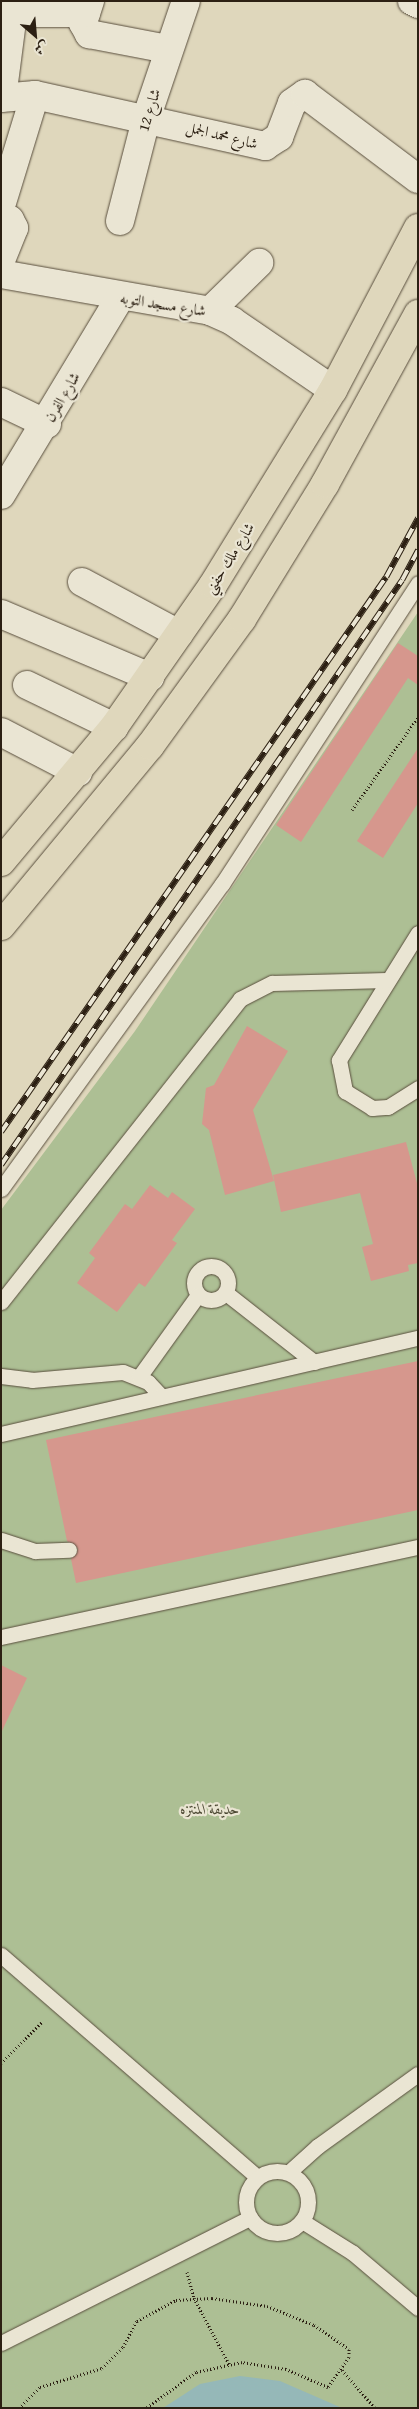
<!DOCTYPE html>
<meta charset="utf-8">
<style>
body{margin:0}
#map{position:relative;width:419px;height:2409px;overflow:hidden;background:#dfd7bc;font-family:"Gentium Book Plus",Amiri,serif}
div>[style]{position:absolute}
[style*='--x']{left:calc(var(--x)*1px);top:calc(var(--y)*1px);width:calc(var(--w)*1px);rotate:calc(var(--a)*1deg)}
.green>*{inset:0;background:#adbf94}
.water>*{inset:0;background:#95b8b8}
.building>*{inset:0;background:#d6978d}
.path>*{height:3px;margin-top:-1.5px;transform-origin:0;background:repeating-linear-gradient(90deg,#2c2013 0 1px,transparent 0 3.5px)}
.roads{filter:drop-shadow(0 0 1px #594e3d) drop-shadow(0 0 1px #594e3d)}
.service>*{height:15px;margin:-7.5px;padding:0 7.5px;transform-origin:7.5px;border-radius:7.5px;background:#eae5d3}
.service>.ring{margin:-7.5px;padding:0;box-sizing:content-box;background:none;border:15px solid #eae5d3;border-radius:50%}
.minor>*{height:28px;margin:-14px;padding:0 14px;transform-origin:14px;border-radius:14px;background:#eae5d3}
.trunk>*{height:28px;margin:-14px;padding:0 14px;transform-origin:14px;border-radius:14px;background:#dfd7bc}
.rail>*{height:5.5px;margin-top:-2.75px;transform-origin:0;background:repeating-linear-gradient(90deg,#eae5d3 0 11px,#2c2013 0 22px);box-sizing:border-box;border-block:1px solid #2c2013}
span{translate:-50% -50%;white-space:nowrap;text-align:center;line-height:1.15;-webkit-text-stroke:4.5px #eae5d3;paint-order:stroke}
.street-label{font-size:15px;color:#2c2013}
.park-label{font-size:15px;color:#4c4833;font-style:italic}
.frame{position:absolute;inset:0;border:2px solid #2c2013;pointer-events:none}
.north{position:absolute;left:10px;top:10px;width:50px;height:50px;-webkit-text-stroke:4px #eae5d3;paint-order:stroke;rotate:153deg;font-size:14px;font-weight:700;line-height:20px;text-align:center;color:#2c2013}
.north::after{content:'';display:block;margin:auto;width:18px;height:22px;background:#2c2013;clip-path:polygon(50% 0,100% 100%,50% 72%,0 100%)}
</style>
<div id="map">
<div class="green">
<div style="clip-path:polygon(418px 612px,418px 2408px,1px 2408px,1px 1210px,135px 1031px)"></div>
</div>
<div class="water">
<div style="clip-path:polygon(240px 2376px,280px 2381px,342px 2408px,163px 2408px,200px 2384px)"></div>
</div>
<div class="building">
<div style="clip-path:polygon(398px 643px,418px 656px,418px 685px,408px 678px,301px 842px,276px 825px)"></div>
<div style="clip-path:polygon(418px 748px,418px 803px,383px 858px,357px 841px)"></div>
<div style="clip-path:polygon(247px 1026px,288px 1051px,253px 1110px,274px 1181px,225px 1195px,209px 1130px,202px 1124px,206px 1088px,214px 1085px)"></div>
<div style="clip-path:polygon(406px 1142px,418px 1187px,418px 1263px,408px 1265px,409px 1271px,371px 1281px,362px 1247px,373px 1244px,360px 1193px,281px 1212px,273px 1175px)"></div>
<div style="clip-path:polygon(150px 1185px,168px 1198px,172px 1192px,195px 1209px,172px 1240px,177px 1243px,145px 1287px,139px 1283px,117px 1312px,77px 1283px,95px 1258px,89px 1253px,125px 1204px,132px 1209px)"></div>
<div style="clip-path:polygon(418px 1361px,418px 1510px,76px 1583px,71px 1559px,78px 1549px,67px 1541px,46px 1440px)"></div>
<div style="clip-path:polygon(1px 1665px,27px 1678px,1px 1733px)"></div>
</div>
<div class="path">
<div style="--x:352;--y:810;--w:114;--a:-54.6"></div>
<div style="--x:1;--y:2063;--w:59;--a:-45"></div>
<div style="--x:187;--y:2272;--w:27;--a:75"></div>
<div style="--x:194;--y:2298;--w:75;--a:62.1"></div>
<div style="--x:342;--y:2370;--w:50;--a:49"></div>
<div style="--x:19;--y:2408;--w:30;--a:-45"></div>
<div style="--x:40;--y:2387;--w:65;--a:-17"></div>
<div style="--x:102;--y:2368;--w:30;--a:-45"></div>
<div style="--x:123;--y:2347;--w:30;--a:-62"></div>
<div style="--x:137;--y:2321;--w:44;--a:-28.3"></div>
<div style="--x:176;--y:2300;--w:36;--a:-3"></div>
<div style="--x:212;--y:2298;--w:56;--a:8.3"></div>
<div style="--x:267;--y:2306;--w:51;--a:22"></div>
<div style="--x:314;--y:2325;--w:42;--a:34.4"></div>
<div style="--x:349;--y:2349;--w:8;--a:90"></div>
<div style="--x:349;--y:2357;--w:37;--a:125"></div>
<div style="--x:328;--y:2387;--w:46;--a:-156.8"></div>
<div style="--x:286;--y:2369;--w:45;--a:-171"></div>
<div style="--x:242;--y:2362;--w:47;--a:167.7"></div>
<div style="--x:196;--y:2372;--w:62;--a:144.2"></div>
</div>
<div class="roads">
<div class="service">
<div style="--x:418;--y:933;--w:150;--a:121.9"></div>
<div style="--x:339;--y:1060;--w:32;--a:79"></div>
<div style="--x:345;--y:1091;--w:32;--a:32"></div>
<div style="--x:372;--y:1108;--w:16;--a:-4"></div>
<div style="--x:388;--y:1107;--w:36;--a:-32"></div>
<div style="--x:1;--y:1189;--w:377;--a:-54.1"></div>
<div style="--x:222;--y:884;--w:359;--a:-56.9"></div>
<div class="ring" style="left:194px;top:1266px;width:19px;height:19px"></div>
<div style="--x:226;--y:1293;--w:112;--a:38.1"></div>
<div style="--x:1;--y:1302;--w:386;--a:-51.7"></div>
<div style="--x:240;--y:999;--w:36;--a:-27"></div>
<div style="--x:272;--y:983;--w:115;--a:-1.5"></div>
<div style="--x:1;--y:1376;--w:31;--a:7"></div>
<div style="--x:32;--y:1380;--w:91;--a:-5"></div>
<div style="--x:123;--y:1372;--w:27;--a:22"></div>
<div style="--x:148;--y:1382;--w:19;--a:47"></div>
<div style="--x:139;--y:1377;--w:101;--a:-54.3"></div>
<div style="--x:1;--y:1434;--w:428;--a:-13"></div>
<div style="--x:1;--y:1540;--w:36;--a:18"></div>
<div style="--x:35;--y:1551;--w:34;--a:-2"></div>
<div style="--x:1;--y:1637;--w:427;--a:-12.2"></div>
<div style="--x:1;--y:1955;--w:339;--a:40.9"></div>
<div class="ring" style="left:246px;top:2171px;width:47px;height:47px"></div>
<div style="--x:289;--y:2172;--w:39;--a:-42"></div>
<div style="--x:318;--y:2146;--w:123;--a:-35.8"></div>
<div style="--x:302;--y:2221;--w:60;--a:32.1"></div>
<div style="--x:353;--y:2253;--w:85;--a:40.2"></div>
<div style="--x:1;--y:2343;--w:279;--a:-26.7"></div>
</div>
<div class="minor">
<div style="--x:90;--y:1;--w:23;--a:108"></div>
<div style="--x:83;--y:23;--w:13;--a:61"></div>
<div style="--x:89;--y:34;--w:80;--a:10.8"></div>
<div style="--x:412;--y:1;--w:7;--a:27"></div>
<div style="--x:1;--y:13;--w:85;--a:0"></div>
<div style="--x:1;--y:98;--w:34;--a:-5"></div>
<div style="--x:35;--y:95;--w:236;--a:12.5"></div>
<div style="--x:265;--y:146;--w:17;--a:-33"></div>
<div style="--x:279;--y:137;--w:36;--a:-69"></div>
<div style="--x:292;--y:103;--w:16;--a:-35"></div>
<div style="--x:305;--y:94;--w:141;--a:37"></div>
<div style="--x:2;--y:98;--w:86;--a:-82.6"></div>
<div style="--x:1;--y:206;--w:116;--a:-73"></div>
<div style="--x:1;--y:219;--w:9;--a:6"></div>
<div style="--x:10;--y:220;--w:9;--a:63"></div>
<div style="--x:14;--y:228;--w:35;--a:112"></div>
<div style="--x:120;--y:221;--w:108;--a:-75.6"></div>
<div style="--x:147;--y:116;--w:121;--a:-71.3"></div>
<div style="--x:1;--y:274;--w:212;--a:10"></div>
<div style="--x:210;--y:311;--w:24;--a:24"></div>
<div style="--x:232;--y:321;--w:122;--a:34.3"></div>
<div style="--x:210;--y:311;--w:69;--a:-44.4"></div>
<div style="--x:1;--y:402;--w:51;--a:25.6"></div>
<div style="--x:1;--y:495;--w:230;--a:-58.9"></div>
<div style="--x:82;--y:582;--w:110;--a:28.2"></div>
<div style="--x:1;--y:614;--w:162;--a:22.9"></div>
<div style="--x:27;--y:685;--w:97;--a:25.8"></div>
<div style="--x:1;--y:732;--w:87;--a:27.5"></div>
</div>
<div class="trunk">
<div style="--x:1;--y:862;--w:176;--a:-50.1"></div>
<div style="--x:114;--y:727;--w:173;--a:-55.1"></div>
<div style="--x:213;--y:585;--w:229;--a:-58.4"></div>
<div style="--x:333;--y:390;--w:183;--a:-62.3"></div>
<div style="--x:1;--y:926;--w:234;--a:-50.4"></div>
<div style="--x:150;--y:746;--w:157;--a:-54.1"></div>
<div style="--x:242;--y:619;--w:158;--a:-58.4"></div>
<div style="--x:325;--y:484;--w:194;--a:-61.3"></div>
</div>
</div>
<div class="rail">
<div style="--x:1;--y:1132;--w:675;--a:-55.25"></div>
<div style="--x:386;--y:577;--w:67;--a:-61.5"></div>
<div style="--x:1;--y:1165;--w:709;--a:-55.57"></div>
<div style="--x:402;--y:580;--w:34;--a:-62"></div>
</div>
<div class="street-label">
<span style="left:149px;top:110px;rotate:-73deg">شارع 12</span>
<span style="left:222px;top:135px;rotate:14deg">شارع محمد الجمل</span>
<span style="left:163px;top:304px;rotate:9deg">شارع مسجد التوبه</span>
<span style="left:62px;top:397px;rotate:-60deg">شارع الفرن</span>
<span style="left:229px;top:558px;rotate:-58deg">شارع ملك حفني</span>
</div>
<div class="park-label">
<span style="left:210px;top:1809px">حديقة المنتزه</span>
</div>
<div class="frame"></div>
<div class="north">ش</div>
</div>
